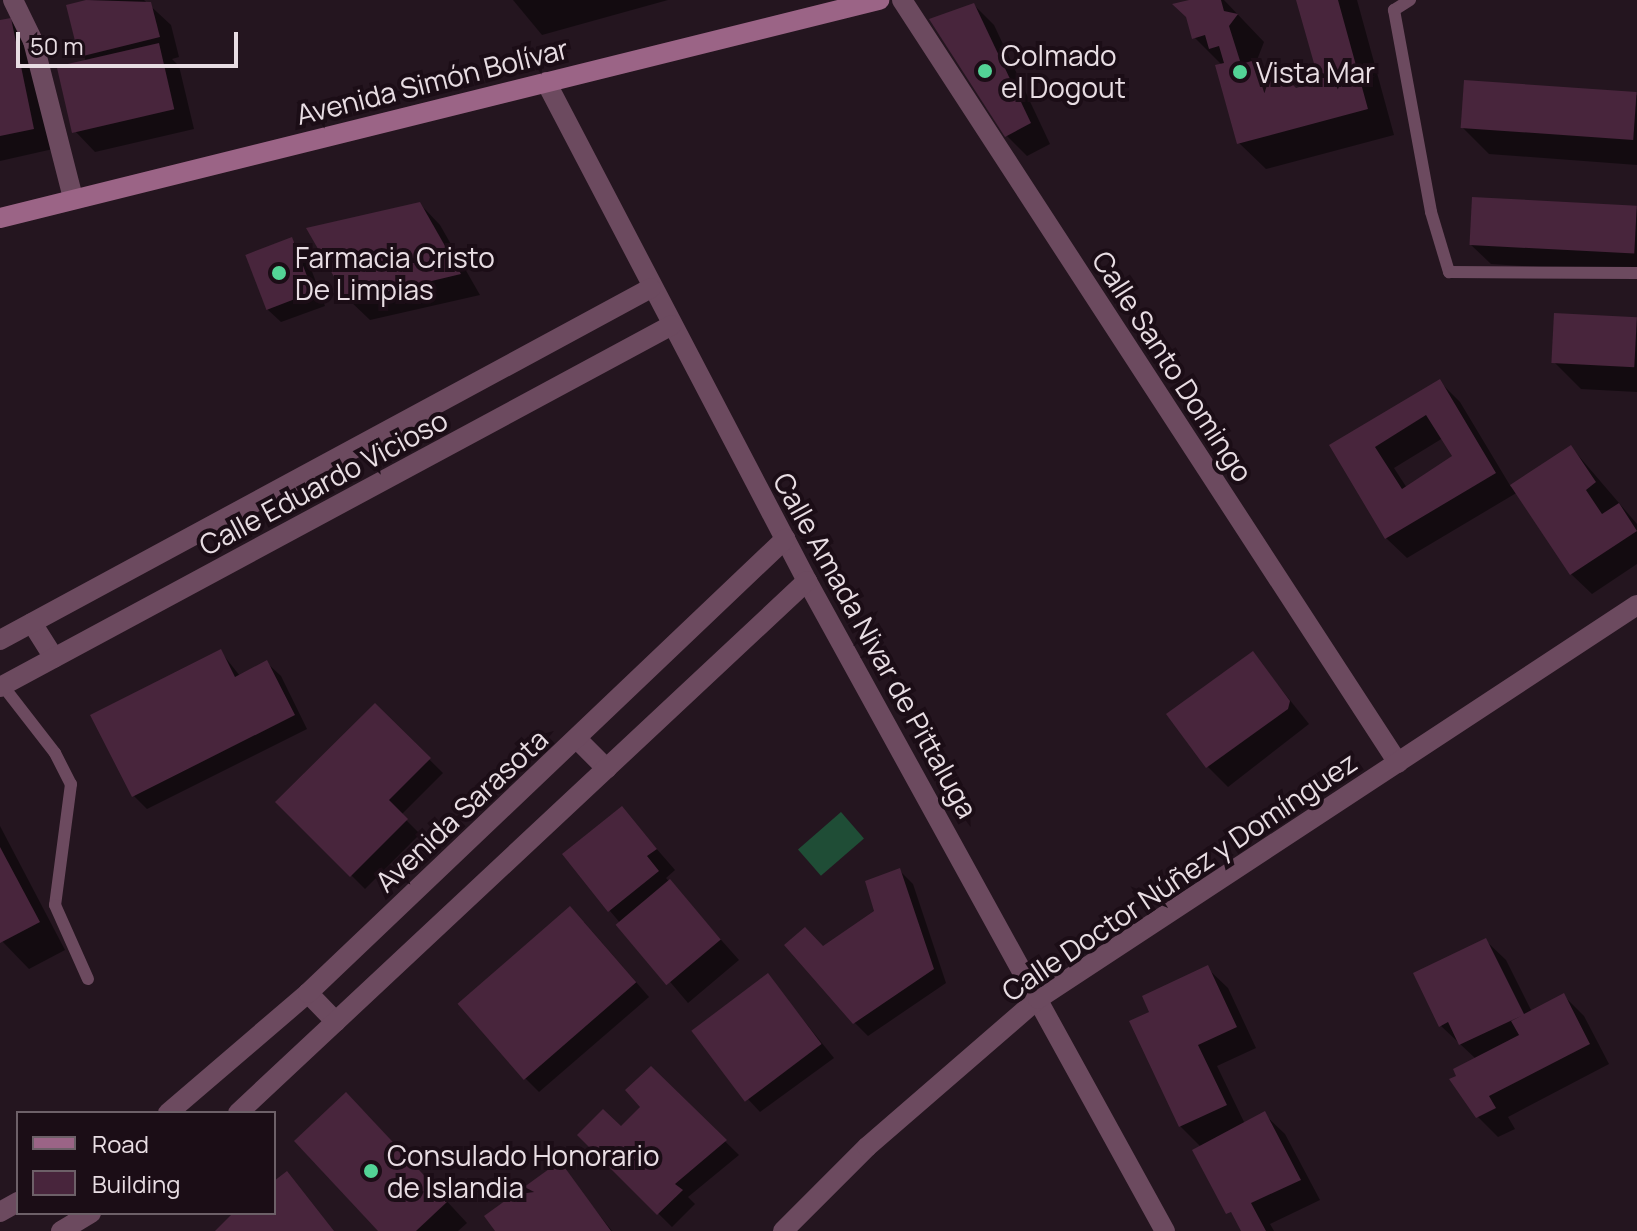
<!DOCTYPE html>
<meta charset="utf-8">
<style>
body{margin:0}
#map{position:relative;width:1637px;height:1231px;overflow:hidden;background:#24151f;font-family:Manrope,sans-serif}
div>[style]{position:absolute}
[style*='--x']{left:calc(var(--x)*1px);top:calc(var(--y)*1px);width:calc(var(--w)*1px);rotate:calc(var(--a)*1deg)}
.water>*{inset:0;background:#1f4d36;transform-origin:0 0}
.shadow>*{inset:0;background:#0007}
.building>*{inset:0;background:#48253c;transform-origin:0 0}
.lane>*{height:12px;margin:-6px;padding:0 6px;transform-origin:6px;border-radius:6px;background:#6c4a5f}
.street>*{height:20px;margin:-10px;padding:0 10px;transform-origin:10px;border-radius:10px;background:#6c4a5f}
.secondary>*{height:20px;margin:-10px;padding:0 10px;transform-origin:10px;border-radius:10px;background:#9b6486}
.dots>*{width:22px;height:22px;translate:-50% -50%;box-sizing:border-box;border:4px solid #1b0d16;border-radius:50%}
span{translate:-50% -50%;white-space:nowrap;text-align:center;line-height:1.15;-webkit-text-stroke:8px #1b0d16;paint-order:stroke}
.poi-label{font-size:28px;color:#e8dde3}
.left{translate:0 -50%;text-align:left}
.street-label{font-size:28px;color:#e8dde3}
.legend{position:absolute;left:16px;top:1111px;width:260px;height:104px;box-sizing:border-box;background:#1b0d16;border:2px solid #6d6068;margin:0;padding:10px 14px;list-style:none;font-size:24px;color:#e8dde3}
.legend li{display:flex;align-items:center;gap:16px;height:40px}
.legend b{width:40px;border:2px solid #6d6068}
.scale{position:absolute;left:16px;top:32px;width:222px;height:36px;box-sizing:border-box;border:4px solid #e8dde3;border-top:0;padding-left:10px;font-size:24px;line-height:28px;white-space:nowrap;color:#e8dde3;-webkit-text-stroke:6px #1b0d16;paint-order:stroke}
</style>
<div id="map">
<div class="water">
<div style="left:841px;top:812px;width:35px;height:57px;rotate:49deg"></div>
</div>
<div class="shadow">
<div style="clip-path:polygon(94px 0,144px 0,171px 25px,179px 57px,172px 59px,179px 66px,194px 129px,95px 152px,75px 131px,86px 62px,68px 6px)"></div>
<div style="clip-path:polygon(513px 0,668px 0,542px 35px)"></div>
<div style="clip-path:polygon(1196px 0,1224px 0,1264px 42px,1257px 60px,1281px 84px,1296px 90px,1321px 83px,1298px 0,1357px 0,1394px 135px,1266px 169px,1239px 143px,1222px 65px,1194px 37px)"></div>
<div style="clip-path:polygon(974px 5px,994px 25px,1050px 144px,1027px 156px,1007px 136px)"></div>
<div style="clip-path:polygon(10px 20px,31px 41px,53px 149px,0 161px,0 22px)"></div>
<div style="clip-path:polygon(1637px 95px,1637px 165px,1489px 154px,1462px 127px)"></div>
<div style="clip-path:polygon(420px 204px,440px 225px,480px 295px,370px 320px,349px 300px)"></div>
<div style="clip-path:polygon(1637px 209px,1637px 273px,1491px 264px,1470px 244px)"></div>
<div style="clip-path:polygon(291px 239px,305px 253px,325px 306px,281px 322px,267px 309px)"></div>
<div style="clip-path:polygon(1637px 319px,1637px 392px,1581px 389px,1554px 362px)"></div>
<div style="clip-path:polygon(evenodd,1440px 382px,1460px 402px,1511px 487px,1571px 447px,1637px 524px,1637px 564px,1592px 594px,1571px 574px,1518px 492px,1407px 558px,1386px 538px,1331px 446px,1440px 382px,1443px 438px,1455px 457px,1407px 488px,1394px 468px,1443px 438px)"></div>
<div style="clip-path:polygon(221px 652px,240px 676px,267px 663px,281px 676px,307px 729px,147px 809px,134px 796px)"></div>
<div style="clip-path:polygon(1253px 654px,1309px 724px,1228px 787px,1208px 767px)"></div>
<div style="clip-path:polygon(375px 706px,443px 773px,401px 815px,420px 834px,365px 889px,278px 802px)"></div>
<div style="clip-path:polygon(622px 809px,675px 870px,666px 878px,739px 960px,688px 1003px,610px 911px)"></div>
<div style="clip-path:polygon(0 826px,65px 950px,29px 969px,0 939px)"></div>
<div style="clip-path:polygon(899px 870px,913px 884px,946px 983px,868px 1036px,854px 1022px,823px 948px,876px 912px)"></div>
<div style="clip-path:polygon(584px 922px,649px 997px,539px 1092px,525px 1078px)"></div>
<div style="clip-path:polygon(1485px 940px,1506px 960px,1532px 1012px,1564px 996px,1584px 1016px,1609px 1064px,1508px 1117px,1515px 1129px,1498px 1137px,1478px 1117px,1476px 1059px,1441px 1026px)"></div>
<div style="clip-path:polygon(1207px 968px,1228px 988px,1256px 1048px,1217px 1066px,1245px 1124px,1264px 1114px,1285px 1134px,1320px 1200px,1270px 1224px,1274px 1231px,1243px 1231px,1201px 1147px,1180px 1126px,1152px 1013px)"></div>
<div style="clip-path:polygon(767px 975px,834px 1058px,760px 1112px,747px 1098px)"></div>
<div style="clip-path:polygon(651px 1069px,739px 1155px,688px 1197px,695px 1204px,672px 1227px,579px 1135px,621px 1129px,643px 1107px)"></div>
<div style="clip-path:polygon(367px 1115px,467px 1223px,458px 1231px,381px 1231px)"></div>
<div style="clip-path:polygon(559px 1164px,612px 1231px,498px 1231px)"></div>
</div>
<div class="building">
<div style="clip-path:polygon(86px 0,151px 2px,160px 37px,79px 57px,66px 5px)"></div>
<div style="clip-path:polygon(1189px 0,1221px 0,1224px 11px,1238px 14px,1229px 26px,1241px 64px,1259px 59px,1265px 81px,1288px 80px,1296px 88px,1319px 81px,1296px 0,1338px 0,1368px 109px,1237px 144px,1215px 65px,1224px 63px,1219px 46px,1209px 49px,1205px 35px,1192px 39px,1186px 17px,1172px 4px)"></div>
<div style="clip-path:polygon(974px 3px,1031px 123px,1005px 137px,929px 19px)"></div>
<div style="clip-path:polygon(11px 18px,34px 129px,0 136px,0 20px)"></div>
<div style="left:159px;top:43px;width:68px;height:105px;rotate:77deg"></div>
<div style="left:1464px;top:80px;width:173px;height:48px;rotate:4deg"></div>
<div style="left:1472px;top:197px;width:165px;height:48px;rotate:3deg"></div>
<div style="clip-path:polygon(420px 202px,461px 274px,348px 301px,306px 228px)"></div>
<div style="left:292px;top:237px;width:59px;height:50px;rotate:69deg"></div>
<div style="left:1554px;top:313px;width:83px;height:50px;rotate:3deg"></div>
<div style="clip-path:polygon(evenodd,1440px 379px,1496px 473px,1385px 539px,1329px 445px,1440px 379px,1426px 415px,1452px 456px,1402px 489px,1375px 447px,1426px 415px)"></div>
<div style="clip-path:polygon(1571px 445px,1596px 482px,1586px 490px,1602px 514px,1619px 503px,1637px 531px,1570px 575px,1510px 485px)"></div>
<div style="clip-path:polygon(221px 649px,235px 677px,267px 660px,295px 715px,132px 797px,90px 715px)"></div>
<div style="clip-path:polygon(1253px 651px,1290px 701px,1288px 709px,1206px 768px,1166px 714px)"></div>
<div style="clip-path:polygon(375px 703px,431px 758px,389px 800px,408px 819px,350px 877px,275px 802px)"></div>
<div style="clip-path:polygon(622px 806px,657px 849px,647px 856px,659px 871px,608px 912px,562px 854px)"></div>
<div style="clip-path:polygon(0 847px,40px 922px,0 943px)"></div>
<div style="clip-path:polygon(900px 868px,934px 969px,853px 1024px,784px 945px,805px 927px,823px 946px,874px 911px,865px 881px)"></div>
<div style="left:670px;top:879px;width:79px;height:71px;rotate:50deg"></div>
<div style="left:570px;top:906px;width:101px;height:149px;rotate:49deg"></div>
<div style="clip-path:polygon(1486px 938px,1524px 1014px,1564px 993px,1590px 1044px,1489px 1096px,1496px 1108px,1476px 1118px,1449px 1079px,1456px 1076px,1453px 1069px,1519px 1035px,1511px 1021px,1521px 1016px,1459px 1045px,1448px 1022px,1439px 1027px,1413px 973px)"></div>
<div style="clip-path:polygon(1208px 965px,1237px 1027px,1198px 1045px,1227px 1105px,1179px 1127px,1129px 1021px,1149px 1012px,1142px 996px)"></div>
<div style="left:768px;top:973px;width:89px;height:96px;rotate:53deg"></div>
<div style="clip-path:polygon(651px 1066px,727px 1140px,675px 1184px,683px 1190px,657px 1215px,577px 1135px,603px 1109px,621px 1126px,640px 1107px,625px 1090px)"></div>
<div style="clip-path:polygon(346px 1092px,448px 1201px,416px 1231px,378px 1231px,294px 1141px)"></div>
<div style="clip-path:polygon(1265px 1111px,1301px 1180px,1251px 1203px,1266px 1231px,1241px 1231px,1231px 1212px,1226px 1214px,1192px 1150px)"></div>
<div style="clip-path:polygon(560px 1161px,611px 1231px,495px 1231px,484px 1216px)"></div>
<div style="clip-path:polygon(287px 1171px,334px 1231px,215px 1231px,233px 1213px,274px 1213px,274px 1181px)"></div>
</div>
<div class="lane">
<div style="--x:1410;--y:0;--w:19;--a:148"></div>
<div style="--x:1394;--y:10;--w:205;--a:79.6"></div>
<div style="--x:1431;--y:212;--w:63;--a:73.3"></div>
<div style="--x:1449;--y:272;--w:188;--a:0.3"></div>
<div style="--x:3;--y:686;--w:85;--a:52.2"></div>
<div style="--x:55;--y:753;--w:35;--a:63"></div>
<div style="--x:71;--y:784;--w:122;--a:97.5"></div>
<div style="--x:55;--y:905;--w:81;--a:66"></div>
</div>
<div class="street">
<div style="--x:13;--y:0;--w:46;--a:64"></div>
<div style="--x:33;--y:41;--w:162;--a:75.7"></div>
<div style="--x:902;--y:0;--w:910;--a:56.97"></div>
<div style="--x:546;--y:82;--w:563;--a:62.39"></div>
<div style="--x:807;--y:581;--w:742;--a:61.16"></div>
<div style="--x:32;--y:623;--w:41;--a:57.8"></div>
<div style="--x:0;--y:640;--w:740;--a:-28.4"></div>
<div style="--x:0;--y:687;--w:763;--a:-28.31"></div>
<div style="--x:577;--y:739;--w:42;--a:45"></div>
<div style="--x:308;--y:993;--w:40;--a:46"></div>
<div style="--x:168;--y:1113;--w:184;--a:-40.6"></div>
<div style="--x:308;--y:993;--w:659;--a:-43.58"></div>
<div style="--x:238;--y:1113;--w:779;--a:-43.08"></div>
<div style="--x:0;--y:1212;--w:21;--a:-29"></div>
<div style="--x:61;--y:1231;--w:35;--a:-31"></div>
<div style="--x:783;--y:1231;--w:119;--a:-45"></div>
<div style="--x:867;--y:1147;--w:226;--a:-40.9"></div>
<div style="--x:1038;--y:999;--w:717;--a:-33.34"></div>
</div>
<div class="secondary">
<div style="--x:0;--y:218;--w:906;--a:-13.93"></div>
</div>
<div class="dots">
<div style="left:985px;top:71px;background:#53d396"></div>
<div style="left:1240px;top:72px;background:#53d396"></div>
<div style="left:279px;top:273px;background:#53d396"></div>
<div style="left:371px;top:1171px;background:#53d396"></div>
</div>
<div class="poi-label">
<span class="left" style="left:1001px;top:71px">Colmado<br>el Dogout</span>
<span class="left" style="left:1256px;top:72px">Vista Mar</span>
<span class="left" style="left:295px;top:273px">Farmacia Cristo<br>De Limpias</span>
<span class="left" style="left:387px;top:1171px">Consulado Honorario<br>de Islandia</span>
</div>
<div class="street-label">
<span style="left:432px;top:81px;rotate:-14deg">Avenida Simón Bolívar</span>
<span style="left:1173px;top:366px;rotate:57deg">Calle Santo Domingo</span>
<span style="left:323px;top:482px;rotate:-28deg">Calle Eduardo Vicioso</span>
<span style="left:876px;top:645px;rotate:61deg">Calle Amada Nivar de Pittaluga</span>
<span style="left:461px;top:810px;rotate:-43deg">Avenida Sarasota</span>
<span style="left:1179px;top:876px;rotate:-34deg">Calle Doctor Núñez y Domínguez</span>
</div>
<ul class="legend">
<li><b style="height:10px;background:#9b6486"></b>Road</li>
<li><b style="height:22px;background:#48253c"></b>Building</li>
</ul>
<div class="scale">50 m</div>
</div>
